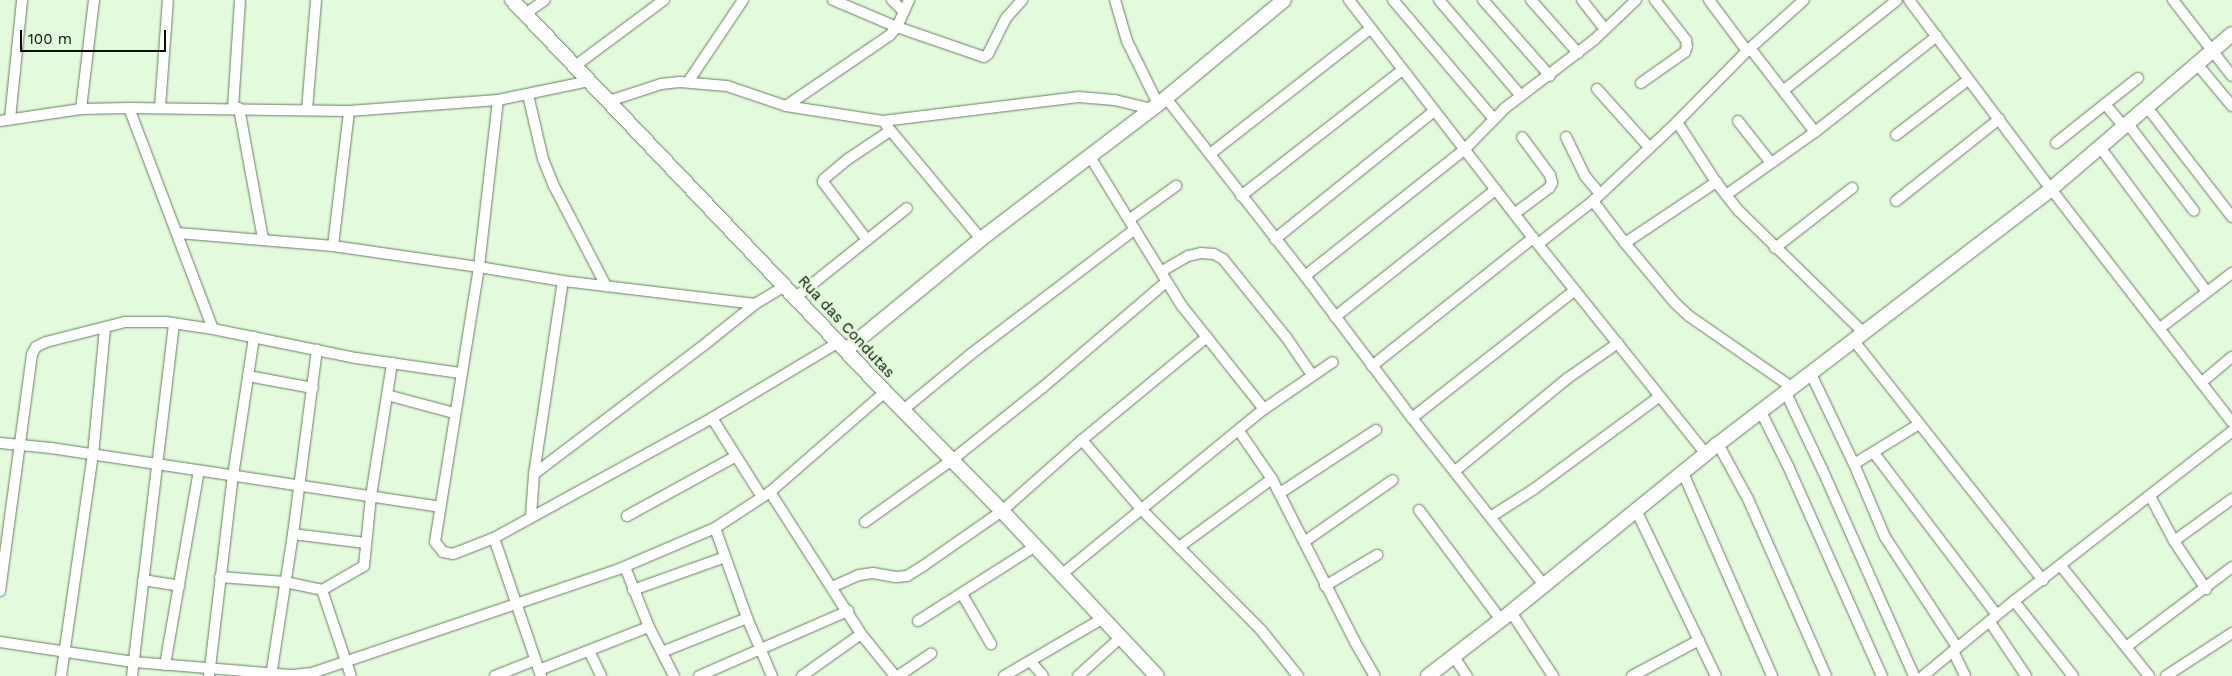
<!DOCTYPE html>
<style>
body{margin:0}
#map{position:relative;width:2232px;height:676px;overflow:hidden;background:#e3fbdc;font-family:"Work Sans",sans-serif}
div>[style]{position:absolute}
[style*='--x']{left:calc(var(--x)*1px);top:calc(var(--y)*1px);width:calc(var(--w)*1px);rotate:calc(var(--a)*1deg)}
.roads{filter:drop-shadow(0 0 1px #697e62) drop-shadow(0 0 1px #697e62)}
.street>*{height:10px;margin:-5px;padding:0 5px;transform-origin:5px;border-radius:5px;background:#fff}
.secondary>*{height:14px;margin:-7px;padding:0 7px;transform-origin:7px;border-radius:7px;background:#fff}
span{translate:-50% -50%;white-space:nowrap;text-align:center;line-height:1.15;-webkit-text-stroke:5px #e3fbdc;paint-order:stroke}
.street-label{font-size:15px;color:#070e05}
.scale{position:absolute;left:20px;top:30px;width:146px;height:22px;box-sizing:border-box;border:2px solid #070e05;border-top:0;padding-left:6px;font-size:15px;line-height:18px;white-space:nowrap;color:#070e05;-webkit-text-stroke:4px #e3fbdc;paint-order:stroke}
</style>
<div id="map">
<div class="roads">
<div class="street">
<div style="--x:833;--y:0;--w:69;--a:22.9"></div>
<div style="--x:897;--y:27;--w:92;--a:19"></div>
<div style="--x:984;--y:57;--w:5;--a:-37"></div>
<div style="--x:988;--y:54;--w:40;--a:-63.4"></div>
<div style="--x:1006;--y:18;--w:24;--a:-48"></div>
<div style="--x:892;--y:0;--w:16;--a:45"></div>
<div style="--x:1115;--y:0;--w:43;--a:73.7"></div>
<div style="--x:1127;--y:41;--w:70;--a:63.8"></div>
<div style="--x:1349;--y:0;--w:301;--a:52.3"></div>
<div style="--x:1533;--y:238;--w:277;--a:51.3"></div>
<div style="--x:1393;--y:0;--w:155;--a:49.7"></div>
<div style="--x:1439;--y:0;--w:126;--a:49.5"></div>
<div style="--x:1483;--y:0;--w:101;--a:48.6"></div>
<div style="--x:1531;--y:0;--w:71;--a:48.4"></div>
<div style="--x:1582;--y:0;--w:37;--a:52"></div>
<div style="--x:1709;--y:0;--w:64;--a:53.3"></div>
<div style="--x:1909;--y:0;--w:236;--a:53.1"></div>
<div style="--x:2051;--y:189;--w:295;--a:52.2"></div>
<div style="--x:2173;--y:0;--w:96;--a:52.2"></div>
<div style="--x:525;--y:14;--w:24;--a:-35"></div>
<div style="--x:1750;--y:48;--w:106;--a:52.3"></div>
<div style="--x:2197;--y:64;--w:55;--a:50.2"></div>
<div style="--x:575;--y:66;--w:111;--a:-36.6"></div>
<div style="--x:688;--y:82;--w:99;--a:-56.1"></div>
<div style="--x:1641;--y:83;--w:54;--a:-35.2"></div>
<div style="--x:1685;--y:52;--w:6;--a:-72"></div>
<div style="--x:1687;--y:46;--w:6;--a:-99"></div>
<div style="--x:1686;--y:40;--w:51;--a:-127.8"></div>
<div style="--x:1597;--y:89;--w:79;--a:48.1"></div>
<div style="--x:1784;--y:90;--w:144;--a:-38.5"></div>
<div style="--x:528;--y:95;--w:66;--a:76.8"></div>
<div style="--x:543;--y:159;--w:29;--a:68"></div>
<div style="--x:554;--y:186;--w:113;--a:62.5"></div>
<div style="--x:1166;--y:98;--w:226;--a:52"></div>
<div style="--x:1305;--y:276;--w:178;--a:53"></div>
<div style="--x:1412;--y:418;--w:213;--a:51.7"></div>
<div style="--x:498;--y:100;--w:168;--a:96.5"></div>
<div style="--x:479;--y:267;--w:278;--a:99.1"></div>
<div style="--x:435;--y:542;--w:13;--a:51"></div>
<div style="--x:443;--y:552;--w:10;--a:11"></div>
<div style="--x:453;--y:554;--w:44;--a:-21.3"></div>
<div style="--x:494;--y:538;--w:249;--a:-28.8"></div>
<div style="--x:712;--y:418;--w:148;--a:-30.9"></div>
<div style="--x:609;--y:101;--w:55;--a:-18.1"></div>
<div style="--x:661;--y:84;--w:19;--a:-6"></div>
<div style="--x:680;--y:82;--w:47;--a:4.9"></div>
<div style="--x:727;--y:86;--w:62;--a:18.7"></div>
<div style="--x:786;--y:106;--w:98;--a:8.8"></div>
<div style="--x:883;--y:121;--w:197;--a:-7"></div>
<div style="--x:1079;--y:97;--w:36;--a:5"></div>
<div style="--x:1115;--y:100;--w:38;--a:14"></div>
<div style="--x:2105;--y:104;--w:42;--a:-38.2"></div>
<div style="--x:786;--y:106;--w:126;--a:-34.3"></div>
<div style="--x:890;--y:35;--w:11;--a:-49"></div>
<div style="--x:897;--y:27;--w:30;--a:-66"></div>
<div style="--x:2147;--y:107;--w:139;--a:52.3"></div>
<div style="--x:129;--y:108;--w:236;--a:69.2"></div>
<div style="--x:160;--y:108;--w:108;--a:-85.8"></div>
<div style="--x:233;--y:108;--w:108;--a:-86.3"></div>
<div style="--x:239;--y:108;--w:133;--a:79.6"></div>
<div style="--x:81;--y:109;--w:110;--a:-83.2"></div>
<div style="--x:307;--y:110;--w:110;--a:-85.3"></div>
<div style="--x:10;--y:119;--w:120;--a:-84.2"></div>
<div style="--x:0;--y:121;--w:82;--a:-8.4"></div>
<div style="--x:81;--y:109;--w:48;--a:-1.2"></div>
<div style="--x:129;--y:108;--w:220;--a:0.8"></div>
<div style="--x:349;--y:111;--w:149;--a:-4.2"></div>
<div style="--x:498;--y:100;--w:94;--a:-11.7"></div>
<div style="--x:1738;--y:121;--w:53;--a:51.8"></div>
<div style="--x:1677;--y:122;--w:72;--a:57"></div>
<div style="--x:1716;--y:182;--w:37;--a:52"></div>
<div style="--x:1739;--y:211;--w:175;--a:44.3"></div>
<div style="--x:2128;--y:124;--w:109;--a:52.8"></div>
<div style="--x:886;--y:125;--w:148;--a:50.2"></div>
<div style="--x:1896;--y:135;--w:91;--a:-37.4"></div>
<div style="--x:1566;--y:137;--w:43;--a:64"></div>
<div style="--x:1585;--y:176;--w:23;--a:50"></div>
<div style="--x:2056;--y:143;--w:63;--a:-38.5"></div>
<div style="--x:2105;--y:104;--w:30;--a:50"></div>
<div style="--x:2100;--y:147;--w:180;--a:53.6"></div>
<div style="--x:1210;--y:154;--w:203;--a:-38"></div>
<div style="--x:1089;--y:155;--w:177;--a:58.4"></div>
<div style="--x:1182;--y:306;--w:132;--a:51.5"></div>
<div style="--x:1726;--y:195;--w:109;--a:-35.3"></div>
<div style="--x:1815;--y:132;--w:155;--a:-38.2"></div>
<div style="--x:1241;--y:196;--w:204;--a:-38"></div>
<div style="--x:1593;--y:201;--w:53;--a:52.7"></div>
<div style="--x:1625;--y:243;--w:78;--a:50.2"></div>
<div style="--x:1675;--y:303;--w:19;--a:43"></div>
<div style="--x:1689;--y:316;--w:126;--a:34.7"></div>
<div style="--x:1896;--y:201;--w:132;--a:-38.5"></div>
<div style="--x:1514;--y:214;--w:44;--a:-36.6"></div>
<div style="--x:1549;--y:188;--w:6;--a:-59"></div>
<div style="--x:1552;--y:183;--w:8;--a:-104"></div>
<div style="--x:1550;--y:175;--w:47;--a:-126.4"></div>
<div style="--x:1130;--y:219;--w:57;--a:-35.7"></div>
<div style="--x:178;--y:233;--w:156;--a:4.8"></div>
<div style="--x:333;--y:246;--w:148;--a:8.2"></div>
<div style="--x:479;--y:267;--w:85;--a:9.5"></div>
<div style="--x:563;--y:281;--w:193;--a:6.8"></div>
<div style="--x:1275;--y:239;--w:204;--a:-38.8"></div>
<div style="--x:867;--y:240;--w:73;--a:-127.2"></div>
<div style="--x:823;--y:182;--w:3;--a:-72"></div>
<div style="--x:824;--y:179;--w:31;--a:-40"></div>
<div style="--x:848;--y:159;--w:50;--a:-33.7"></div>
<div style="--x:1625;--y:243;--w:110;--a:-33.8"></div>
<div style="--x:1538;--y:244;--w:70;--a:-38"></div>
<div style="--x:1593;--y:201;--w:115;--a:-43.2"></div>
<div style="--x:1677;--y:122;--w:100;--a:-45.4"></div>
<div style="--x:1747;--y:51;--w:76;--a:-41.8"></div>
<div style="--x:333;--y:246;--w:136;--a:-83.2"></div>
<div style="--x:1775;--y:248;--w:98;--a:-37.9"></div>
<div style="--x:1162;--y:271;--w:30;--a:-30"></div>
<div style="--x:1188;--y:256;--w:13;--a:-13"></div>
<div style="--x:1201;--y:253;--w:13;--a:4"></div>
<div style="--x:1214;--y:254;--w:10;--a:29"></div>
<div style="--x:1223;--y:259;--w:100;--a:51.1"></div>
<div style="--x:1286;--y:337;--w:46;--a:55.6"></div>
<div style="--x:1305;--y:276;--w:204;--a:-38.4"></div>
<div style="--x:1465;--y:149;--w:57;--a:-45.7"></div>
<div style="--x:1505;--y:108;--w:112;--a:-37.4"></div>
<div style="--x:1594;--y:40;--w:58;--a:-43.6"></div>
<div style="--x:796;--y:297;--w:142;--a:-38.7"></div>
<div style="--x:1335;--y:317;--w:204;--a:-38.4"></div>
<div style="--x:2160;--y:328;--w:91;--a:-37.4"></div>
<div style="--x:1854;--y:341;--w:305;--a:51.7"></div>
<div style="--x:1372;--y:366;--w:206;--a:-38.5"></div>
<div style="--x:1811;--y:374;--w:100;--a:64.5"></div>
<div style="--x:1854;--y:464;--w:79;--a:67"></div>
<div style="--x:1885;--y:537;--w:131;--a:56.8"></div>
<div style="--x:248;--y:376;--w:66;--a:10.5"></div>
<div style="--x:2202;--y:382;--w:39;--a:-40"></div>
<div style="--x:1786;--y:393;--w:84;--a:64.7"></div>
<div style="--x:1822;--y:469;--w:227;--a:66"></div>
<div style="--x:387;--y:395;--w:69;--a:15"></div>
<div style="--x:903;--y:410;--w:88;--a:-39.5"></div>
<div style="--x:971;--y:354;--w:206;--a:-37.3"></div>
<div style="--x:1761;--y:412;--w:60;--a:63.4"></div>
<div style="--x:1788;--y:466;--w:230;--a:65.9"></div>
<div style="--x:712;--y:418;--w:93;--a:57.7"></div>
<div style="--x:1412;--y:418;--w:207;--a:-38.1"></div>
<div style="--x:1239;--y:431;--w:58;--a:55.5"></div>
<div style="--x:1272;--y:479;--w:183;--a:63"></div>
<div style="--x:1355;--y:642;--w:39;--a:60"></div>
<div style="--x:1082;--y:440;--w:92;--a:49.4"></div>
<div style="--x:1142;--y:510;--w:169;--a:45.2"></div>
<div style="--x:1261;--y:630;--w:59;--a:51.2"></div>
<div style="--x:0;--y:443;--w:51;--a:5.6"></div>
<div style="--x:51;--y:448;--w:393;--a:8.6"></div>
<div style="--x:1718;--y:444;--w:63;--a:61.4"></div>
<div style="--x:1748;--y:499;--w:193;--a:66.2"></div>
<div style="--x:1874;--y:453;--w:203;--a:52.8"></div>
<div style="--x:1854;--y:464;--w:76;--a:-31.6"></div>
<div style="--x:1455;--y:471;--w:146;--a:-39.5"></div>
<div style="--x:1568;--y:378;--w:61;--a:-35"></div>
<div style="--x:1683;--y:473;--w:222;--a:66.3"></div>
<div style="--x:534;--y:474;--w:220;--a:-37.2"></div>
<div style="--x:709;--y:341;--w:59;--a:-38.8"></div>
<div style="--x:755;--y:304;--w:35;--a:-31"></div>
<div style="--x:770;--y:492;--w:169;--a:57.3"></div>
<div style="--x:861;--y:634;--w:54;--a:51"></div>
<div style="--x:1280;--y:493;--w:115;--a:-33.3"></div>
<div style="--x:2150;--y:496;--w:51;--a:61.9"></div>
<div style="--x:2174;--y:541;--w:58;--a:56.3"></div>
<div style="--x:1419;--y:510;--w:137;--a:53.3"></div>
<div style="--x:1636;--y:510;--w:184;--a:64.3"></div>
<div style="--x:531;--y:516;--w:42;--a:-85.9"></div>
<div style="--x:534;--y:474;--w:195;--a:-81.5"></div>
<div style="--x:627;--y:516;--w:124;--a:-28.8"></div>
<div style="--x:1492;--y:516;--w:50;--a:-32.7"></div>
<div style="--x:1534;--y:489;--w:155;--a:-36.4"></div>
<div style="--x:865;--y:522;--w:107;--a:-35.5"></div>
<div style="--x:952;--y:460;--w:115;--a:-38.7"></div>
<div style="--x:1042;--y:388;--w:163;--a:-40.5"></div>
<div style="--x:715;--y:528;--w:96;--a:70.4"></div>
<div style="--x:747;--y:618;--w:63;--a:66.7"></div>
<div style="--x:293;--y:534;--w:73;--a:7.1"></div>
<div style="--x:494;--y:538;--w:146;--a:71.2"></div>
<div style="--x:2174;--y:541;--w:72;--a:-35.9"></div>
<div style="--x:1304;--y:542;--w:108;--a:-34.9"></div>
<div style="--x:1179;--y:547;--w:115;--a:-36.2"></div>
<div style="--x:2061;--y:566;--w:141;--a:51.3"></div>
<div style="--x:625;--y:567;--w:65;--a:68.2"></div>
<div style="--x:649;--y:627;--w:55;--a:63"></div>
<div style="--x:1061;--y:575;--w:262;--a:-39.3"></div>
<div style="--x:1264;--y:409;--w:83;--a:-34.3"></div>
<div style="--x:220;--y:577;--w:65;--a:4.4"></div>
<div style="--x:285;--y:582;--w:38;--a:12"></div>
<div style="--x:322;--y:590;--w:91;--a:71.4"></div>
<div style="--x:143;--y:580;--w:37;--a:9"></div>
<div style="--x:1325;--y:586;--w:61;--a:-30.8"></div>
<div style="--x:832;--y:587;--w:30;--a:-24"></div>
<div style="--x:859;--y:575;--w:14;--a:-8"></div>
<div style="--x:873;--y:573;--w:23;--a:10"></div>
<div style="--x:896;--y:577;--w:11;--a:-5"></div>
<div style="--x:907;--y:576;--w:19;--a:-32"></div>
<div style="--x:923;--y:566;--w:96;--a:-34.8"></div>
<div style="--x:1002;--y:511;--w:107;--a:-41.6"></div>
<div style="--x:1082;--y:440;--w:162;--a:-39.5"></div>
<div style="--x:322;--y:590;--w:48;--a:-29.7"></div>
<div style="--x:364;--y:566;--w:70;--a:-84.3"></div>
<div style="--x:371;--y:496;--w:135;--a:-81"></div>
<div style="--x:633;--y:590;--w:98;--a:-19.7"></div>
<div style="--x:0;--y:591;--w:239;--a:-82.3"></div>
<div style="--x:32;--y:354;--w:8;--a:-60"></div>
<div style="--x:36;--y:347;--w:11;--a:-27"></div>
<div style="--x:46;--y:342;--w:81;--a:-14.2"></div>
<div style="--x:125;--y:322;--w:41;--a:0"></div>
<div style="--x:166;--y:322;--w:48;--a:8.5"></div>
<div style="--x:213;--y:329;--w:146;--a:11.5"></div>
<div style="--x:356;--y:358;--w:105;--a:8.2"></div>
<div style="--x:962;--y:594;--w:58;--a:59.9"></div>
<div style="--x:2014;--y:601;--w:95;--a:51.8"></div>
<div style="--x:1511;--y:612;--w:77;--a:56.7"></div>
<div style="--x:918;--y:621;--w:138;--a:-32.5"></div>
<div style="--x:1990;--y:622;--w:65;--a:56.3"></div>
<div style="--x:0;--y:642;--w:135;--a:8.5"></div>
<div style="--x:134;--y:662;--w:160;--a:4.7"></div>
<div style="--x:293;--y:675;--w:19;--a:-6"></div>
<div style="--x:312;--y:673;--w:324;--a:-18.7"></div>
<div style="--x:619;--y:569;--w:104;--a:-23.1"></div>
<div style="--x:715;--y:528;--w:66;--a:-33.2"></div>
<div style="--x:770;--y:492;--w:152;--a:-41"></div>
<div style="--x:2126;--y:647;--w:133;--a:-37"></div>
<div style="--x:589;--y:651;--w:28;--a:64"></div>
<div style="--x:1953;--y:651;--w:28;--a:64"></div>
<div style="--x:662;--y:652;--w:92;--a:-21.8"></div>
<div style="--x:1454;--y:657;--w:23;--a:56"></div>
<div style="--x:1031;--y:662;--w:18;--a:49"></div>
<div style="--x:165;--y:665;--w:197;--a:-80.1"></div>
<div style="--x:539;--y:670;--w:118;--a:-21.4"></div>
<div style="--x:61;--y:676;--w:223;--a:-81.8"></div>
<div style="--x:93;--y:455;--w:128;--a:-84.6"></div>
<div style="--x:132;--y:676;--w:355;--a:-83.2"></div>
<div style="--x:209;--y:676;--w:201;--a:-83.2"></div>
<div style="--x:233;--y:476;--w:141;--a:-81.4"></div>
<div style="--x:271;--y:676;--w:144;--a:-81.2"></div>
<div style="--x:293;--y:534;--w:186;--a:-82.6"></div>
<div style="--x:495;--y:676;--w:43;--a:-21.8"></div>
<div style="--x:699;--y:676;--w:163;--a:-23.6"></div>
<div style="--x:802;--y:676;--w:72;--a:-35.4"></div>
<div style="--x:898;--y:676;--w:40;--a:-34"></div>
<div style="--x:1004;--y:676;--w:113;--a:-30.2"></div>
<div style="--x:1078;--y:676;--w:57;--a:-42.1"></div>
<div style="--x:1632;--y:676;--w:76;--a:-28.2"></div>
<div style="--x:1923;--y:676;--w:118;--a:-39.5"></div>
<div style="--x:2014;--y:601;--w:276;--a:-37.9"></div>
<div style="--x:2166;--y:676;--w:79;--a:-33.1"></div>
</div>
<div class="secondary">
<div style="--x:512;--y:0;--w:541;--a:46.42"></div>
<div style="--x:885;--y:392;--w:167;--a:45.5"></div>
<div style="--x:1002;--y:511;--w:226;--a:46.8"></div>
<div style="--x:846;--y:350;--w:175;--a:-39.4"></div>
<div style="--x:981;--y:239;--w:233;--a:-37.3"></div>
<div style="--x:1166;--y:98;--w:153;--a:-39.7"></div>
<div style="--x:1428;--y:676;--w:105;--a:-37.6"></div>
<div style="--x:1511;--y:612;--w:267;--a:-39.1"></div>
<div style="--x:1718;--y:444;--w:419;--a:-37.4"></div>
<div style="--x:2051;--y:189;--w:238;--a:-40.6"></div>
</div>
</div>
<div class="street-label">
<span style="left:846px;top:327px;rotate:47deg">Rua das Condutas</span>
</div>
<div class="scale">100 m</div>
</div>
